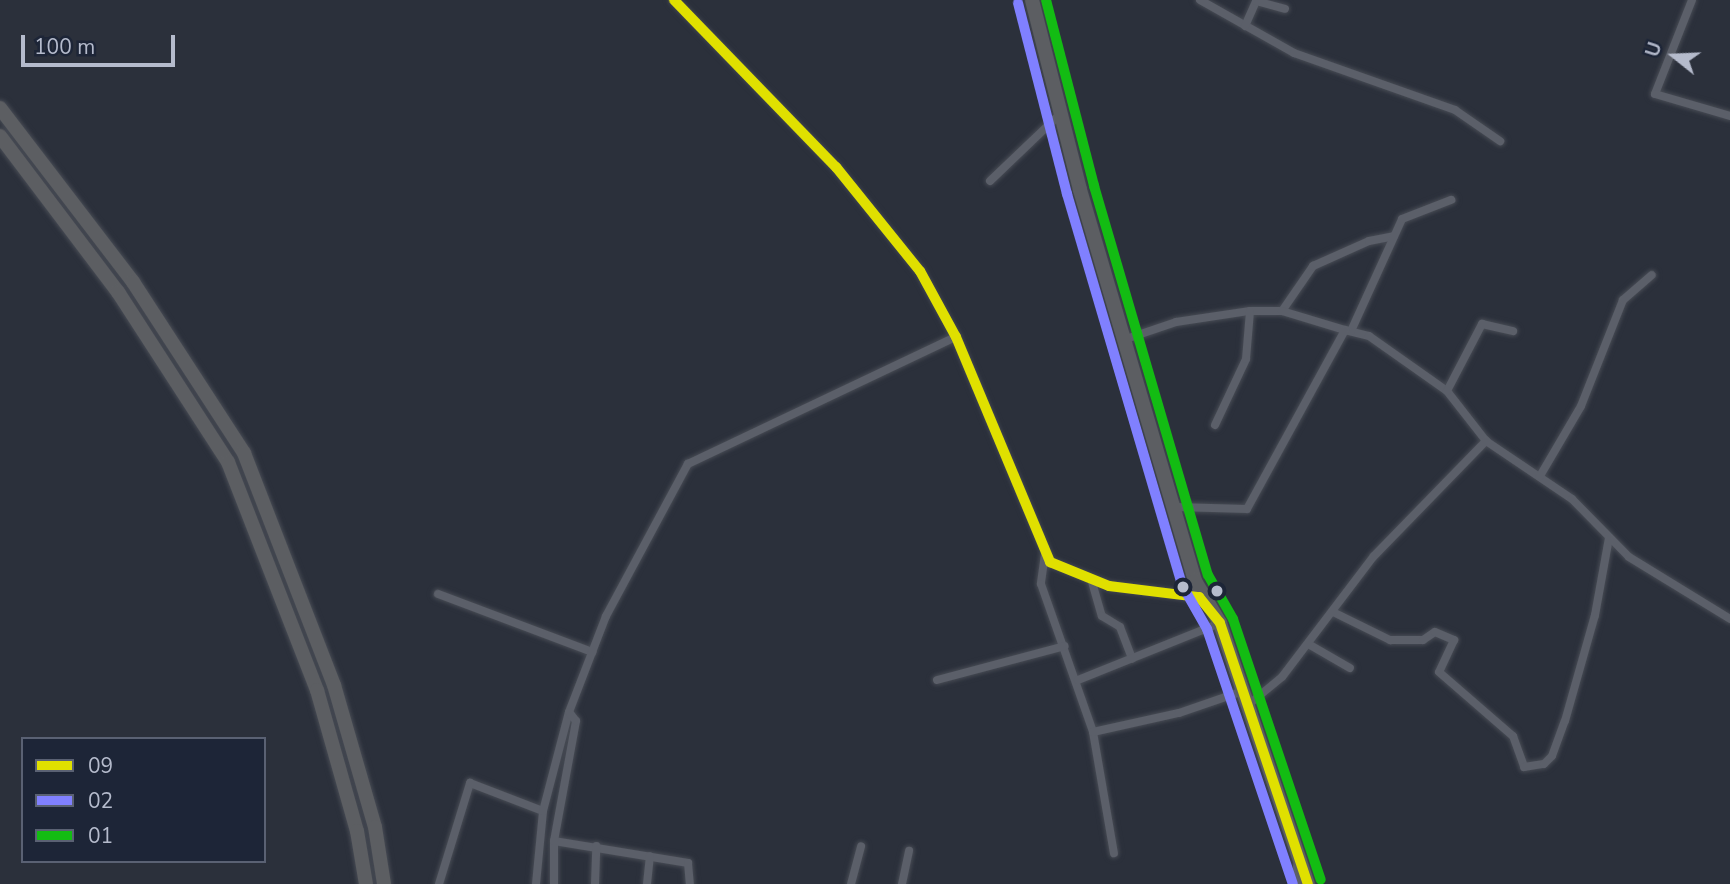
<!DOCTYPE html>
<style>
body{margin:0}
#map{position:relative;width:1730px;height:884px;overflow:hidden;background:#2b303b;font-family:"Nunito Sans",sans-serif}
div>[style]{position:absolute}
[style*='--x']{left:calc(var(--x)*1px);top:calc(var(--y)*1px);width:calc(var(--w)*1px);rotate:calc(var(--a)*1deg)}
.roads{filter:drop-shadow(0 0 2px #474b54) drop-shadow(0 0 2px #474b54)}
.street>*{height:8px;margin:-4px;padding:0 4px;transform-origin:4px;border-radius:4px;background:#5b5f69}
.highway>*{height:14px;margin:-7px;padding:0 7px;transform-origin:7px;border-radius:7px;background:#5c5e62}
.bus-1>*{height:10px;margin:-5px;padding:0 5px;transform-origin:5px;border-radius:5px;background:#e0e000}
.bus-2>*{height:10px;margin:-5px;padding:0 5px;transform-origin:5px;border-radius:5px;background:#8080ff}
.bus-3>*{height:10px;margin:-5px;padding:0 5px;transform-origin:5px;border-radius:5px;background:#13bc13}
.dots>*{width:19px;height:19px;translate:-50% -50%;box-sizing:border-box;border:4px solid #1d2537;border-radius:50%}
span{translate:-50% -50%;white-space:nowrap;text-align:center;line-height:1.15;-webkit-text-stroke:5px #1d2537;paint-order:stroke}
.legend{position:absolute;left:21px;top:737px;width:245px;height:126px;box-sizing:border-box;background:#1d2537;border:2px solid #5a6173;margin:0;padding:9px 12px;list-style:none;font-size:21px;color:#b5bbcc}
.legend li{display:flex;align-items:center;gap:14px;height:35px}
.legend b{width:35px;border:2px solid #5a6173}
.north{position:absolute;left:1639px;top:21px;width:70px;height:70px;-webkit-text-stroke:5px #1d2537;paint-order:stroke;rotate:288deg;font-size:19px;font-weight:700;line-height:28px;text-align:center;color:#b5bbcc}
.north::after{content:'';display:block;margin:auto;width:24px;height:32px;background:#b5bbcc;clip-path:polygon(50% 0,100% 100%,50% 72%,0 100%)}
.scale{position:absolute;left:21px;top:35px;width:154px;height:32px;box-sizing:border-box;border:4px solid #b5bbcc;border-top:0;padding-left:9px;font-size:21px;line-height:24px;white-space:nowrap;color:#b5bbcc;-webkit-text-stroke:5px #1d2537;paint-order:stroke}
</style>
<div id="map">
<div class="roads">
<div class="street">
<div style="--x:674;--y:0;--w:233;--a:45.9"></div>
<div style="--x:836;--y:167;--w:134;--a:51.1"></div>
<div style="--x:920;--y:271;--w:75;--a:61.4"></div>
<div style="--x:956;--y:337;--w:244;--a:67.3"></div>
<div style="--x:1050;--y:562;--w:64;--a:22.1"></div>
<div style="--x:1109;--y:586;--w:91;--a:7"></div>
<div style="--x:1200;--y:0;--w:108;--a:29.4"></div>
<div style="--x:1294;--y:53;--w:171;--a:19.5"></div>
<div style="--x:1455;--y:110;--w:55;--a:34.6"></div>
<div style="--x:1692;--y:0;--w:101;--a:111.5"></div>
<div style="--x:1655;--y:94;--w:78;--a:16.3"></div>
<div style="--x:1245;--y:26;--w:27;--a:-66"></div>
<div style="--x:1256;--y:1;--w:30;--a:15"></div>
<div style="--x:990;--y:181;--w:95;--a:-43.7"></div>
<div style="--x:1282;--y:311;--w:55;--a:-55.4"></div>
<div style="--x:1313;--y:266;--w:61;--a:-24.1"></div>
<div style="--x:1369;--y:241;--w:25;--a:-11"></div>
<div style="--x:1345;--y:330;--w:25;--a:14"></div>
<div style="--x:1369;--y:336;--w:95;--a:35.2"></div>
<div style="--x:1447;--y:391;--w:63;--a:52"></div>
<div style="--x:1486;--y:441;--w:104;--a:34"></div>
<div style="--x:1572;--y:499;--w:81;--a:45.5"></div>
<div style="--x:1629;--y:557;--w:119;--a:31.5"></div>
<div style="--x:1351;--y:331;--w:123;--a:-65.5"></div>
<div style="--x:1402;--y:219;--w:53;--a:-21.2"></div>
<div style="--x:1126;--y:339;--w:53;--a:-18.8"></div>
<div style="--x:1176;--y:322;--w:75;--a:-8.5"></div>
<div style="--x:1250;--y:311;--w:32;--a:0"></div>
<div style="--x:1282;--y:311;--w:66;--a:16.8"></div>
<div style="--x:1345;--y:330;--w:204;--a:118.7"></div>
<div style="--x:1247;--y:509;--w:71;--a:-178.4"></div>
<div style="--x:1447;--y:391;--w:76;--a:-62.4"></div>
<div style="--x:1482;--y:324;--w:32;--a:13"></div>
<div style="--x:1215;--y:425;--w:73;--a:-64.8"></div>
<div style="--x:1246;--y:359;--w:48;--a:-85.2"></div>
<div style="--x:1540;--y:476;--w:81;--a:-59.6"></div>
<div style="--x:1581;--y:406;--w:114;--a:-68.4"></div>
<div style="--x:1623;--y:300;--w:38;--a:-41"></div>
<div style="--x:1045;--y:554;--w:30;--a:98"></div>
<div style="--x:1041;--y:584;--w:157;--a:70.6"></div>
<div style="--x:1093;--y:732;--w:123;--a:80.2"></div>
<div style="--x:1092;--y:582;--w:35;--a:74"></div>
<div style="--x:1102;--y:616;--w:21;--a:31"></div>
<div style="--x:1120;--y:627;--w:34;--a:69"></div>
<div style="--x:438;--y:594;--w:165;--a:20.6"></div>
<div style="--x:1333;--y:612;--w:64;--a:26.2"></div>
<div style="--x:1390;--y:640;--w:33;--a:0"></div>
<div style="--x:1423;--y:640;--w:14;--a:-34"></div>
<div style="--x:1435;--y:632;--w:21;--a:23"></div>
<div style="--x:1454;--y:640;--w:35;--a:115"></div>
<div style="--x:1439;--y:672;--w:98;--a:40.9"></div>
<div style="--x:1513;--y:736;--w:33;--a:70"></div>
<div style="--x:1524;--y:767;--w:20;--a:-9"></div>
<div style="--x:1544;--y:764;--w:11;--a:-45"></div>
<div style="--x:1552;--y:756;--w:37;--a:-70"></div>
<div style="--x:1565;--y:721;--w:110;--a:-74.2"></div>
<div style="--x:1595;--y:615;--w:78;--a:-79.7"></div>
<div style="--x:1310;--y:645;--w:46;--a:29.9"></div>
<div style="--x:937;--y:680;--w:132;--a:-14.9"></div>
<div style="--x:1078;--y:680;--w:153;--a:-21.9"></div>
<div style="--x:1248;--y:705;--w:44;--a:-39.5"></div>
<div style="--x:1282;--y:677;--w:152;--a:-52.8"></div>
<div style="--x:1374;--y:556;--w:161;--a:-45.8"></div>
<div style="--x:1093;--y:732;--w:88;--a:-12.5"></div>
<div style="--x:1179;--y:713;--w:68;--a:-19"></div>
<div style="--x:554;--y:841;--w:136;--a:9.3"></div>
<div style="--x:688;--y:863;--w:21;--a:85"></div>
<div style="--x:1297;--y:866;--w:18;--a:87"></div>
<div style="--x:439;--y:884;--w:106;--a:-72.9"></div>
<div style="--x:470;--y:783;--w:78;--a:21"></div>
<div style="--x:536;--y:884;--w:73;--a:-84.5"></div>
<div style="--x:543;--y:811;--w:102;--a:-75.3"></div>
<div style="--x:569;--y:712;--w:103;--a:-68.9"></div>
<div style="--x:606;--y:616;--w:173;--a:-61.7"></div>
<div style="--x:688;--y:464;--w:297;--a:-25.4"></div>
<div style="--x:554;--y:884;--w:43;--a:-90"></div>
<div style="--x:554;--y:841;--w:122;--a:-79.6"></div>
<div style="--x:576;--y:721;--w:11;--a:-128"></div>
<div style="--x:595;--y:884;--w:38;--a:-88"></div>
<div style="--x:647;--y:884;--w:28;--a:-84"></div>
<div style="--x:851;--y:884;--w:39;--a:-75"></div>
<div style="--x:902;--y:884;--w:34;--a:-78"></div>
</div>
<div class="highway">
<div style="--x:1032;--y:0;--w:196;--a:75.8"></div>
<div style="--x:1080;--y:190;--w:408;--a:73.6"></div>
<div style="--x:1195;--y:581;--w:49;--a:59.2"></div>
<div style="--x:1220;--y:623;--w:275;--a:71.4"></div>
<div style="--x:0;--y:108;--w:219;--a:52.6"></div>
<div style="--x:133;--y:282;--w:204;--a:57"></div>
<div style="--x:244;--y:453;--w:249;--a:68.8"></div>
<div style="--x:334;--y:685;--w:148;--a:73.9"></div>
<div style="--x:375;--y:827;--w:58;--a:81"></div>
<div style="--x:0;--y:136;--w:196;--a:52.9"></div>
<div style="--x:118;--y:292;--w:202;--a:57.1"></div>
<div style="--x:228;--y:462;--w:245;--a:68.7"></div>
<div style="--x:317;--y:690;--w:147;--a:74.2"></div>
<div style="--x:357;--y:831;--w:54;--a:80.4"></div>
</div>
</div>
<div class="bus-1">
<div style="--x:674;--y:0;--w:233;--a:45.9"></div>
<div style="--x:836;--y:167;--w:134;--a:51.1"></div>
<div style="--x:920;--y:271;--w:75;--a:61.4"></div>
<div style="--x:956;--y:337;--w:244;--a:67.3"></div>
<div style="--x:1050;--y:562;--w:64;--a:22.1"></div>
<div style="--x:1109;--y:586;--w:91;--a:7"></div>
<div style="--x:1199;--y:597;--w:33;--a:51"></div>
<div style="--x:1220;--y:623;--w:275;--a:71.4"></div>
</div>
<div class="bus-2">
<div style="--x:1018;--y:3;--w:197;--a:75.6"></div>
<div style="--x:1067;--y:194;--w:408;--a:73.6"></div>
<div style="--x:1182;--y:585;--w:51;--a:60.4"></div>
<div style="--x:1207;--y:629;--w:269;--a:71.4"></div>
</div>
<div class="bus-3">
<div style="--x:1046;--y:0;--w:192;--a:75.5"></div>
<div style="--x:1094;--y:186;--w:405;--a:73.7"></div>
<div style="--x:1208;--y:575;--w:51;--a:60.4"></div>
<div style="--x:1233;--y:619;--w:275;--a:71.4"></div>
</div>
<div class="dots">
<div style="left:1183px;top:587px;background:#b5bbcc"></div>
<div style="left:1217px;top:591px;background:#b5bbcc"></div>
</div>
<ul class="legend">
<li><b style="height:9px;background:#e0e000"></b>09</li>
<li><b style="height:9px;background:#8080ff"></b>02</li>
<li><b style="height:9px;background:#13bc13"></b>01</li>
</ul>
<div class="north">U</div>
<div class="scale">100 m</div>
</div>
